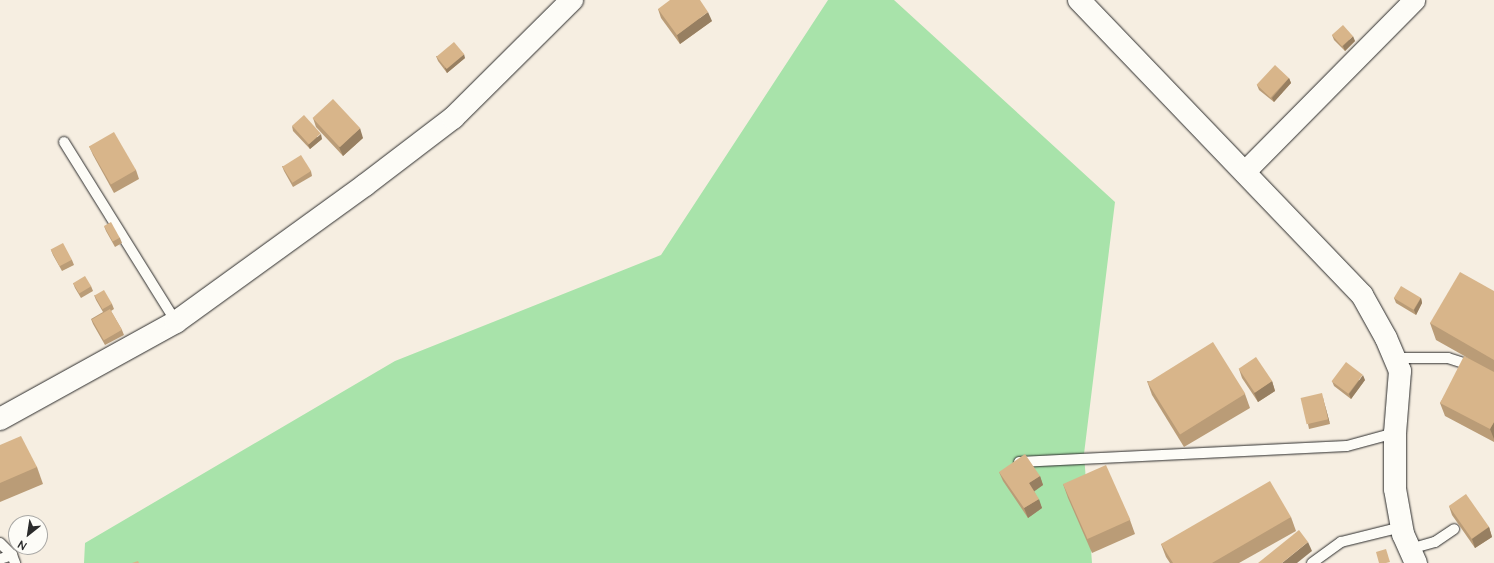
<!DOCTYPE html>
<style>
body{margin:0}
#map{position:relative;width:1494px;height:563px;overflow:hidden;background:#f6eee1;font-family:"Architects Daughter",sans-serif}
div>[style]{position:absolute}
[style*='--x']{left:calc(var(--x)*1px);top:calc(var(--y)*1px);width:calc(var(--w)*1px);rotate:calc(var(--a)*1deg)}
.green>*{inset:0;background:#a8e3aa}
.roads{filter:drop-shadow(0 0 1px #2b2b2b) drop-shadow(0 0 1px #2b2b2b)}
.lane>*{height:10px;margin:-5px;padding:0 5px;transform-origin:5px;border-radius:5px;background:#fdfcf7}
.street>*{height:21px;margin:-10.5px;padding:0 10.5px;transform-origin:10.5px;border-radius:10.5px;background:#fdfcf7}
.secondary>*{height:22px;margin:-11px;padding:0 11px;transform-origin:11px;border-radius:11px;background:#fdfcf7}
.wall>*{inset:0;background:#ba9c77}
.shaded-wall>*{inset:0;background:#977f61}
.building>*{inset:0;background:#d8b58a;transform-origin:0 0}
span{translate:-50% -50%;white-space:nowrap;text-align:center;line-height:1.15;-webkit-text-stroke:4px #fdfcf7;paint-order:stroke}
.north{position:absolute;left:8px;top:515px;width:40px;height:40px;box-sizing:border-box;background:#fdfcf7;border:1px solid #a9a8a5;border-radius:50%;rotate:210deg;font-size:11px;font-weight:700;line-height:16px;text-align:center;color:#2b2b2b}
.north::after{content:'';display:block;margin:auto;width:14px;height:18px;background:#2b2b2b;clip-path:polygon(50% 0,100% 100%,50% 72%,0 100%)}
</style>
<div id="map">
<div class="green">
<div style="clip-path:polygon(828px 0,894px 0,1115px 202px,1084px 454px,1092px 563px,84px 563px,85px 543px,395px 361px,661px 255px)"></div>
</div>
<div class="roads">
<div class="lane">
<div style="--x:64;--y:142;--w:212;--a:58.1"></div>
<div style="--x:1394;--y:358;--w:54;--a:0"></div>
<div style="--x:1448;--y:358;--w:22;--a:18"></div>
<div style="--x:1469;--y:365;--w:29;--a:29"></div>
<div style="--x:1019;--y:462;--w:328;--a:-2.8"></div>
<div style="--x:1347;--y:446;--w:50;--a:-15.2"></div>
<div style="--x:0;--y:543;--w:17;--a:45"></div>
<div style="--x:1410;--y:549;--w:26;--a:-16"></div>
<div style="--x:1435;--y:542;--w:23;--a:-34"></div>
<div style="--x:0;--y:559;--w:13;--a:-18"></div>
<div style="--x:12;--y:555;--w:9;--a:69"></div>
<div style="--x:1312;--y:563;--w:36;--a:-36"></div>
<div style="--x:1341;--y:542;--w:63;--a:-13.8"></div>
</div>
<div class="street">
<div style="--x:1244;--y:172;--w:242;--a:-45.3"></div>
</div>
<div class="secondary">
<div style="--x:1079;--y:0;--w:409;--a:46.2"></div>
<div style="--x:1362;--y:295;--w:49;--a:60.8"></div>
<div style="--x:1386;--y:338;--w:36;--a:67"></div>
<div style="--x:1400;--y:371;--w:62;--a:94.6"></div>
<div style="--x:1395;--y:433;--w:56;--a:90"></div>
<div style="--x:1395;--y:489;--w:46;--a:79.9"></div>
<div style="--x:1403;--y:534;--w:32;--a:66"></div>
<div style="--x:0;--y:419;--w:201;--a:-28.9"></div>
<div style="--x:176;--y:322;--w:233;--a:-35.9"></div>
<div style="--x:365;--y:185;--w:111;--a:-37.3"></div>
<div style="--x:453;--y:118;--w:168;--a:-44.8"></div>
</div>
</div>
<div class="wall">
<div style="clip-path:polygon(658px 9px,712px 21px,680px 44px,661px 18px)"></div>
<div style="clip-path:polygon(1332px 35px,1355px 41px,1345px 51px,1334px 40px)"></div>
<div style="clip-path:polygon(436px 56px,465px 58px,447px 73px,438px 61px)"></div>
<div style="clip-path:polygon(1289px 78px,1291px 83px,1274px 102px,1259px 90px,1257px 85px)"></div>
<div style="clip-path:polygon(313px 118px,363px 138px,343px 156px,316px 127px)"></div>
<div style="clip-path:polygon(292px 126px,322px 139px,310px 149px,293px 131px)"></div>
<div style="clip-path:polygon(89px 146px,136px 170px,139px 179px,114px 193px,93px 155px)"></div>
<div style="clip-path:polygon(282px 166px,311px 171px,312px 176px,293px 187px,284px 171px)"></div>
<div style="clip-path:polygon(104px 226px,120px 238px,122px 243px,115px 247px,106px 231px)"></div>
<div style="clip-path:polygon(51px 250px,72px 260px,74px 265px,62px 271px,53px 255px)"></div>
<div style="clip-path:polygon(73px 283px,91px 286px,93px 291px,81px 298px,75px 288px)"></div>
<div style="clip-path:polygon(1494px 291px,1494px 442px,1445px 416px,1440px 403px,1468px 358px,1436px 340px,1430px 323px)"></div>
<div style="clip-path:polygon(94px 295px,112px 304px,114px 309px,111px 311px,122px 330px,124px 335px,105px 345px,93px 324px,91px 319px,103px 312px,96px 300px)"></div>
<div style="clip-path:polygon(1394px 298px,1421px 298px,1422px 303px,1416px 315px,1396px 303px)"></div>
<div style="clip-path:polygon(1239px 369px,1272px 381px,1275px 391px,1258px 402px,1242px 378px)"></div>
<div style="clip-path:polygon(1365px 380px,1351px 399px,1334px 386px,1332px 381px)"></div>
<div style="clip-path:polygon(1147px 381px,1245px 394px,1250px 408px,1184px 447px,1152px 395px)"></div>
<div style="clip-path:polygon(1323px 398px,1330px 424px,1309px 429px,1308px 424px)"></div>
<div style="clip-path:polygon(0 445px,37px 467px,43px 484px,0 502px)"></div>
<div style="clip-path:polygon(999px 472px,1040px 476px,1043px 485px,1034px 491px,1042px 508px,1028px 518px,1003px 481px)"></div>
<div style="clip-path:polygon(1063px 484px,1130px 520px,1135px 534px,1092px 553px,1068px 498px)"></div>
<div style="clip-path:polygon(1449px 506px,1489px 527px,1492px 537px,1475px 548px,1452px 515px)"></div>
<div style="clip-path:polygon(1291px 517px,1296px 531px,1239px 563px,1170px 563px,1166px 557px,1161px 544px)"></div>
</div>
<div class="shaded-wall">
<div style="clip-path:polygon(708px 12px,712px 21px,680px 44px,677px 35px)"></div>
<div style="clip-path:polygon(1353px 36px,1355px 41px,1345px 51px,1343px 46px)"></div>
<div style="clip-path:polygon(464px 54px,465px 58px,447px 73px,445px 68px)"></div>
<div style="clip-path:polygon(1289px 78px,1291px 83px,1274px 102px,1272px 98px)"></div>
<div style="clip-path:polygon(360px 128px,363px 138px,343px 156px,339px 147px)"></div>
<div style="clip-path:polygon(321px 134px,322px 139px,310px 149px,308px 145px)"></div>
<div style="clip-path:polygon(1421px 298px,1422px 303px,1416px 315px,1414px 310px)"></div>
<div style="clip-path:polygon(1363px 375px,1365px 380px,1351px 399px,1349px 394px)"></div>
<div style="clip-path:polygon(1272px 381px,1275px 391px,1258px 402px,1254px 393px)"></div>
<div style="clip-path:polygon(1322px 393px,1323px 398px,1330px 424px,1328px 419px)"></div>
<div style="clip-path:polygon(1494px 422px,1494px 439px,1490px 429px)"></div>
<div style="clip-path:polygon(1040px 476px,1043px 485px,1032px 493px,1029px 483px)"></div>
<div style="clip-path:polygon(1039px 499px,1042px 508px,1028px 518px,1024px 508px)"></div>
<div style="clip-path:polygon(1489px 527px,1492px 537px,1475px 548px,1472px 539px)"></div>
<div style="clip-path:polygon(1308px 542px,1312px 551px,1297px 563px,1282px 563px)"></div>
</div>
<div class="building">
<div style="clip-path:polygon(670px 0,700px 0,708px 12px,677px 35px,658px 9px)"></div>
<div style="left:1343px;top:25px;width:15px;height:15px;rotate:48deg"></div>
<div style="left:454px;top:42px;width:16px;height:23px;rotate:50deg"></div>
<div style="left:1275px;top:65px;width:19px;height:27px;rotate:43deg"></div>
<div style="left:333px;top:99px;width:40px;height:28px;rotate:47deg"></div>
<div style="left:304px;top:115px;width:25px;height:16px;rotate:48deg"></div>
<div style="left:114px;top:132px;width:44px;height:29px;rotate:60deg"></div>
<div style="left:301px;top:155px;width:19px;height:22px;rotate:58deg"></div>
<div style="left:111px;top:222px;width:18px;height:8px;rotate:61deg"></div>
<div style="left:63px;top:243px;width:19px;height:14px;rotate:62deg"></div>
<div style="clip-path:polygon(1460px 272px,1494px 291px,1494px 360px,1430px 323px)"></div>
<div style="left:85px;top:276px;width:12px;height:14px;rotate:59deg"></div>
<div style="left:1401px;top:286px;width:23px;height:14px;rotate:31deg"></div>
<div style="left:104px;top:290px;width:16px;height:11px;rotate:60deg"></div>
<div style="left:110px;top:309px;width:24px;height:21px;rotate:60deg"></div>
<div style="left:1213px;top:342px;width:61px;height:77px;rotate:58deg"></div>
<div style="clip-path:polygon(1464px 356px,1494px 372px,1494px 422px,1490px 429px,1440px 403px)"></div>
<div style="left:1256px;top:357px;width:29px;height:21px;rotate:56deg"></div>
<div style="left:1346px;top:362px;width:21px;height:24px;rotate:37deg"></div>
<div style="left:1322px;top:393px;width:27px;height:22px;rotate:77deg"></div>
<div style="clip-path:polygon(21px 436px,37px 467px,0 483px,0 445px)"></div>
<div style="clip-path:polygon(1025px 454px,1040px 476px,1029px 483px,1039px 499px,1024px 508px,999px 472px)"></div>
<div style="left:1106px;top:465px;width:60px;height:47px;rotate:66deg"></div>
<div style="clip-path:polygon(1270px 481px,1291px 517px,1212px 563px,1173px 563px,1161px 544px)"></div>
<div style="left:1466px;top:494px;width:40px;height:21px;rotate:55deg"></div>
<div style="clip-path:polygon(1299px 530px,1308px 542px,1282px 563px,1258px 563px)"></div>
<div style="clip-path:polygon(1386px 549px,1390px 562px,1386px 563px,1379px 563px,1376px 552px)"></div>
<div style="clip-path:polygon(138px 561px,139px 563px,132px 563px)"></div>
</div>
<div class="north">N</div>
</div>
